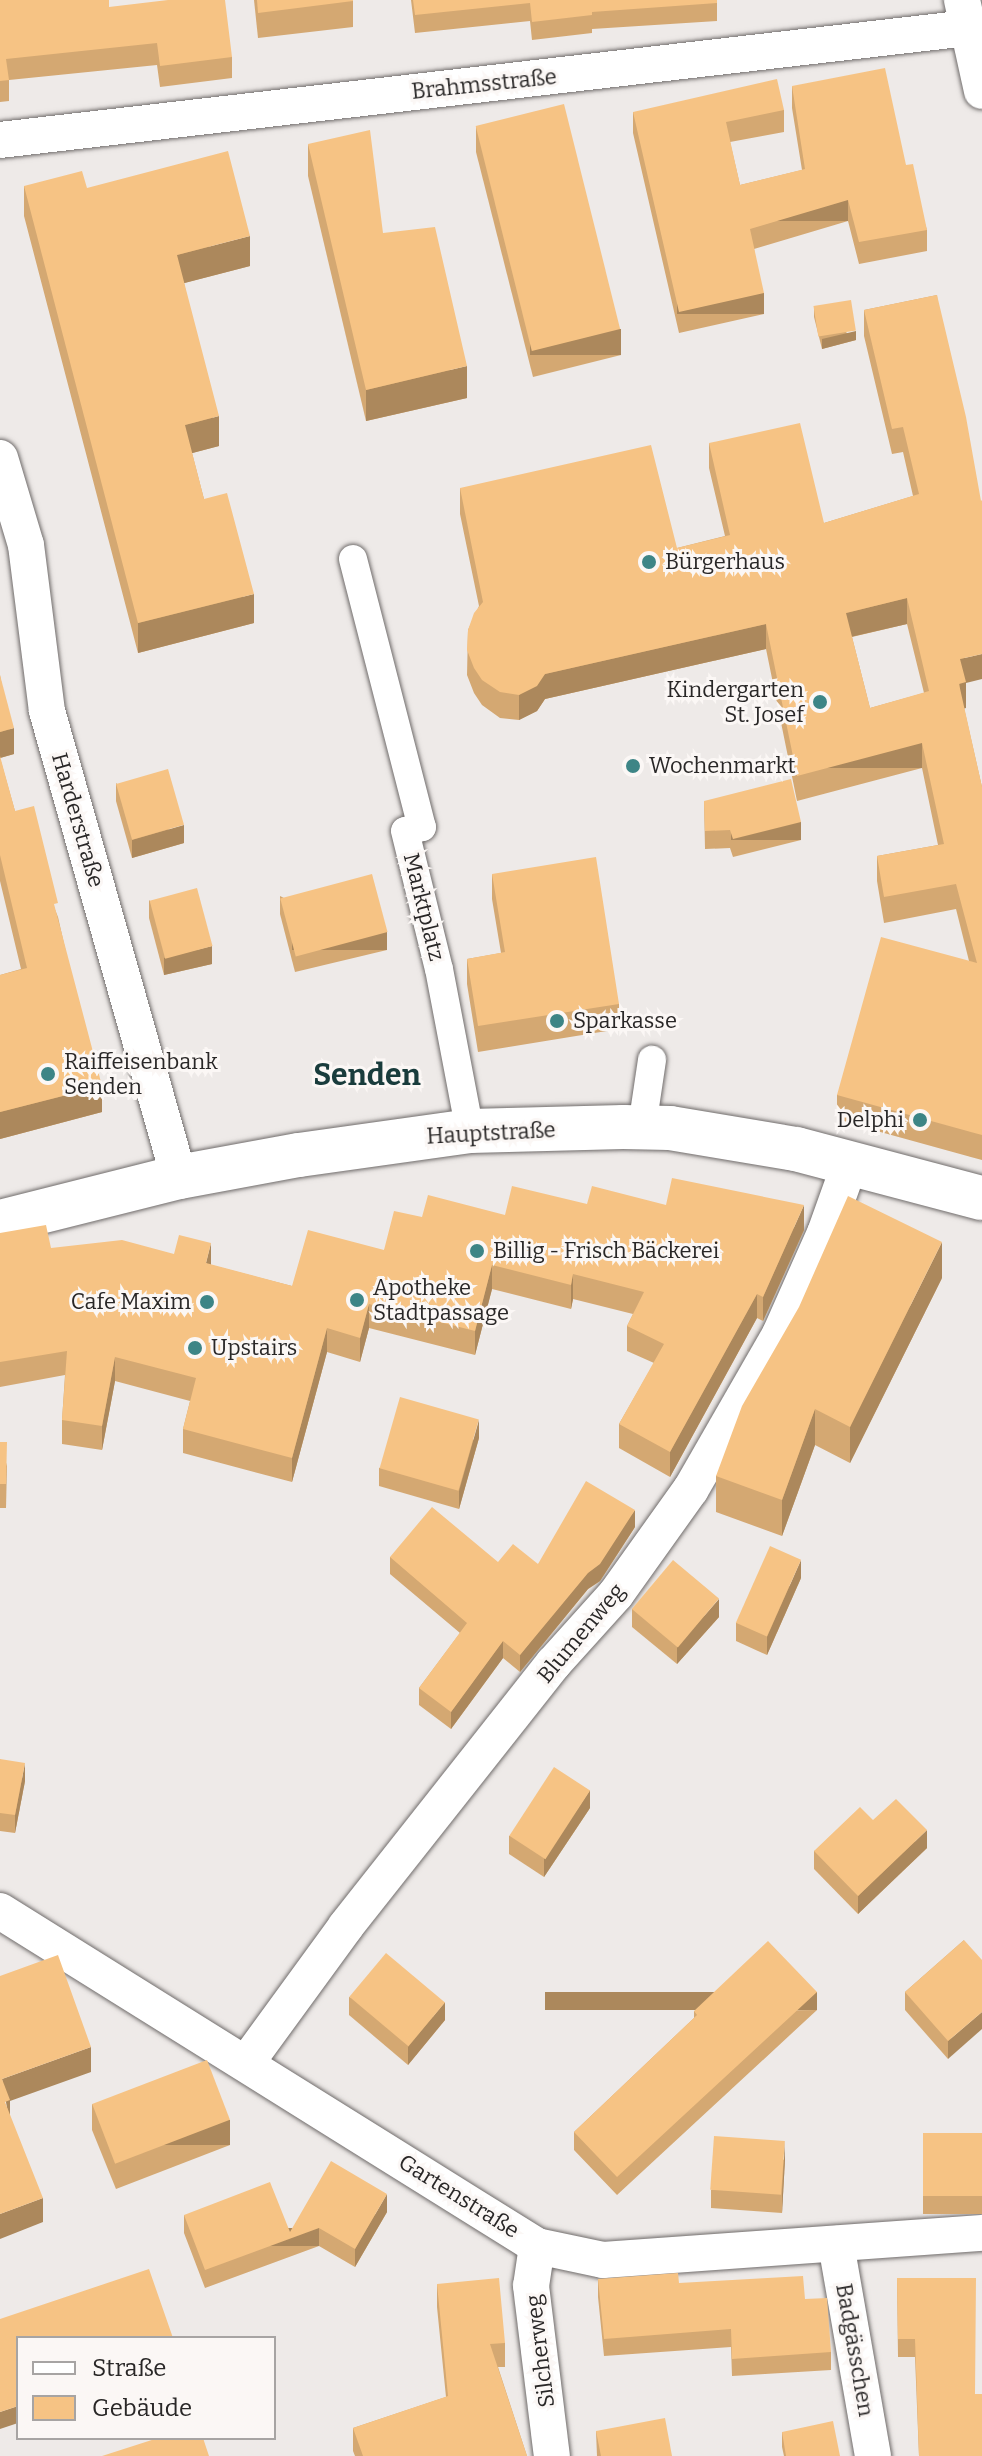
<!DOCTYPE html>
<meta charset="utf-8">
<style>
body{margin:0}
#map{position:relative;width:982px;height:2456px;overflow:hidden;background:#eeeae8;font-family:Bitter,serif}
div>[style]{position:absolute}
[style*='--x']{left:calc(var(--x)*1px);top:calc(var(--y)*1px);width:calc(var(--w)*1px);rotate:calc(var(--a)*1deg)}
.roads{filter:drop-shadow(0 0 2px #706c6b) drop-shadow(0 0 2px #706c6b)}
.pedestrian>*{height:28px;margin:-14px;padding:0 14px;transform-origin:14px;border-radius:14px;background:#fff}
.minor>*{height:36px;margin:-18px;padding:0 18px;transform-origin:18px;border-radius:18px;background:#fff}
.tertiary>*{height:44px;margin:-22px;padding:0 22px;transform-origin:22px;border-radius:22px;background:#fff}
.wall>*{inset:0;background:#d4a872;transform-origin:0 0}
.shaded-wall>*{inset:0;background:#ac885c;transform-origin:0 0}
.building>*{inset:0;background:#f6c384;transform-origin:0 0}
.dots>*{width:22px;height:22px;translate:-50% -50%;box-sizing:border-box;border:4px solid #fbf7f5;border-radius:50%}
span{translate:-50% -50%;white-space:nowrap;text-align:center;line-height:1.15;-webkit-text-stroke:6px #fbf7f5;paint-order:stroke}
.street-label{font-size:22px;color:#292727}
.poi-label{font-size:22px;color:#292727}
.left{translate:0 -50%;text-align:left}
.right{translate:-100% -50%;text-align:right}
.district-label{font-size:30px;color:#193c3c;font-weight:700}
.legend{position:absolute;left:16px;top:2336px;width:260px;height:104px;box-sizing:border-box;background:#fbf7f5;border:2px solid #a7a4a3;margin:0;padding:10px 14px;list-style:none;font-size:24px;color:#292727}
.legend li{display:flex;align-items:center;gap:16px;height:40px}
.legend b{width:40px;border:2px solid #a7a4a3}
</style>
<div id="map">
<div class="roads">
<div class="pedestrian">
<div style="--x:353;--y:559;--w:277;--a:75.6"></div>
<div style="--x:422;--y:827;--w:17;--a:167"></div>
<div style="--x:405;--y:831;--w:142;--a:76.2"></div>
<div style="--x:439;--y:969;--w:165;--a:79.2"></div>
<div style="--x:642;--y:1127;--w:68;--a:-81.5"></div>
</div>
<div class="minor">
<div style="--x:962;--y:0;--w:93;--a:77.6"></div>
<div style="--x:0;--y:140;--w:974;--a:-6.6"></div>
<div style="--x:0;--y:458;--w:91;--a:73.4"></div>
<div style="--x:26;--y:545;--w:167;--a:82.8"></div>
<div style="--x:47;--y:711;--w:484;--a:74.2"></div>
<div style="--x:0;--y:1911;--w:633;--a:31.96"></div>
<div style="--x:537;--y:2246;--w:67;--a:12"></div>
<div style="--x:603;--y:2260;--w:380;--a:-4.1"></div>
<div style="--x:247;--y:2062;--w:168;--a:-53.9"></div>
<div style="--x:346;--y:1926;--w:334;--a:-51.7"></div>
<div style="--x:553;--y:1664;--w:94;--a:-48"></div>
<div style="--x:616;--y:1594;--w:129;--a:-54.5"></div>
<div style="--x:691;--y:1489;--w:179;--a:-60.1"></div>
<div style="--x:780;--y:1334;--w:111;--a:-66"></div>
<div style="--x:825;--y:1233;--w:74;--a:-70.3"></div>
<div style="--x:836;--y:2244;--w:215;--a:80.1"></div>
<div style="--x:537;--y:2246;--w:40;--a:98.5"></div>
<div style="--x:531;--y:2286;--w:171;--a:83"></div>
</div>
<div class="tertiary">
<div style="--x:0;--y:1222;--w:185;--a:-14.1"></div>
<div style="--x:179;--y:1177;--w:122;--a:-10.4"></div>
<div style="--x:299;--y:1155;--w:173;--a:-8"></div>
<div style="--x:470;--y:1131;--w:153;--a:-1.5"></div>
<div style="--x:623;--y:1127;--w:47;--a:1.2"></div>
<div style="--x:670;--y:1128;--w:128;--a:9.5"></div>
<div style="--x:796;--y:1149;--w:192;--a:14.8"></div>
</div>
</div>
<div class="wall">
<div style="clip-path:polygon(0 0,109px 7px,232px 57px,232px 78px,160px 87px,157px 65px,9px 80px,9px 101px,0 102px)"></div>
<div style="clip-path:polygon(254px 0,353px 0,353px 27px,258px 38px)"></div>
<div style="clip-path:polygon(411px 0,717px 0,717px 21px,592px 29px,592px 33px,532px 40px,530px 21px,415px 33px)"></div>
<div style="clip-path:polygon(792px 86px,906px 165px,927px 230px,927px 251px,859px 264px,848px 221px,754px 249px,764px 314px,679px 333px,633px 133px,633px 112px,784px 110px,784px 132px,730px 142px,740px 185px,802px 170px,792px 108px)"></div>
<div style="clip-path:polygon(476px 126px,621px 355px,533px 377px,476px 152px)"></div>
<div style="clip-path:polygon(308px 144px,467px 398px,366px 421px,308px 176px)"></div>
<div style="clip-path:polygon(24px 186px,87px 188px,250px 266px,184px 283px,219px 446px,192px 453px,204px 499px,254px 623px,138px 653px,24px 216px)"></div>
<div style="clip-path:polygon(evenodd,937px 295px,966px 683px,966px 708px,964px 708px,982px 787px,982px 1160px,837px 1120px,837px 1095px,969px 961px,956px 909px,884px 923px,877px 881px,877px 856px,938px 845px,922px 768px,797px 801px,766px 649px,545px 699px,537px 711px,519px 720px,500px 718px,482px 705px,474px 693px,467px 675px,468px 630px,479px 606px,460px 514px,460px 488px,677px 548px,725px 536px,709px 468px,709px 443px,824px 523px,913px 496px,903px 452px,892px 454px,864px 336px,864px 310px,937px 295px,907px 624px,924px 693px,870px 708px,852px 637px,907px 624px)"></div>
<div style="clip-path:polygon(814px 307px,856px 340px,822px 349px,814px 317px)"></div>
<div style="clip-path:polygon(0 675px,14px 754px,0 758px,15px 811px,58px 917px,102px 1112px,0 1139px,0 975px,21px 969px,0 881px)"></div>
<div style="clip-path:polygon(116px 783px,184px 843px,132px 858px,116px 801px)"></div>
<div style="clip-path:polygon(704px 801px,801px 840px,733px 857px,730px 848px,705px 849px)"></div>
<div style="clip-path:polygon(492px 874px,619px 1004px,619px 1029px,478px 1052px,467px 984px,467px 959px,501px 953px,492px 899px)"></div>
<div style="clip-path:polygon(280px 896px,387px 950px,295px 972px,280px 914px)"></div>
<div style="clip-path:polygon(149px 900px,212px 964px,164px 975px,149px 918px)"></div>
<div style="clip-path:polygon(587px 1204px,666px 1205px,804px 1230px,763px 1321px,757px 1318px,670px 1477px,619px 1448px,619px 1424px,654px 1363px,627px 1351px,627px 1326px,633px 1314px,573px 1299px,571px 1309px,492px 1289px,475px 1355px,369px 1328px,360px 1362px,327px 1352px,292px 1482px,183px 1453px,183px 1429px,190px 1401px,115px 1381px,102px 1450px,62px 1444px,62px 1420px,65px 1375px,0 1387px,0 1233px,51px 1248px,211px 1265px,292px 1286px,384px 1250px,422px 1217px,505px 1215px)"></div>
<div style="clip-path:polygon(942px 1278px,850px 1463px,815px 1445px,782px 1536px,716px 1512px,716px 1476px)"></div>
<div style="clip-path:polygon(479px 1438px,459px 1509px,379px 1486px,379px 1468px)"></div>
<div style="clip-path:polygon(0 1442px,7px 1466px,6px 1508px,0 1508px)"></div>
<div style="clip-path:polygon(635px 1527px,600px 1581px,588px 1589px,520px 1672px,503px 1658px,451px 1729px,419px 1705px,419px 1688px,460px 1633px,390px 1574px,390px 1557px,538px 1564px)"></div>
<div style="clip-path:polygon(801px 1578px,767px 1655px,736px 1641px,736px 1623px)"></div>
<div style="clip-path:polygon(632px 1609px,719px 1617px,677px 1664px,632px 1627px)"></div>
<div style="clip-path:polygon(0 1759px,25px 1781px,15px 1833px,0 1831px)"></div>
<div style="clip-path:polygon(590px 1808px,544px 1877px,509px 1854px,509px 1836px)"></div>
<div style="clip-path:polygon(873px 1820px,927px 1848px,858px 1914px,814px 1869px,814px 1851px)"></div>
<div style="clip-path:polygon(964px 1940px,948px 2059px,905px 2010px,905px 1992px)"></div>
<div style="clip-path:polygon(349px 1997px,445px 2020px,408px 2065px,349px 2015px)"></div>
<div style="clip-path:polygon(817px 2010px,617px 2195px,574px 2150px,574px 2132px,694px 2018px,694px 2011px)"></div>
<div style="clip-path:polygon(92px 2104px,230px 2145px,116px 2189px,92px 2130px)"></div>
<div style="left:982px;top:2133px;width:81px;height:59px;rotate:90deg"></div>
<div style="clip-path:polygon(785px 2159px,782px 2213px,711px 2208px,711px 2190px)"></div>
<div style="clip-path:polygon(387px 2212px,355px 2267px,319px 2246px,205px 2288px,184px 2233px,184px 2215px,290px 2232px)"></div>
<div style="clip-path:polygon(897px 2278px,975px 2394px,982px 2456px,919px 2456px,915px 2357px,898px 2357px)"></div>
<div style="clip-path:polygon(598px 2279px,679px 2283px,805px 2299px,831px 2352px,831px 2370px,732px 2376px,731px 2347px,604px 2356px,598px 2297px)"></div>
<div style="clip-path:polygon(437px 2284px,505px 2343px,505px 2367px,498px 2367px,527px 2456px,355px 2456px,353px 2451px,353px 2428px,446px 2397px,437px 2307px)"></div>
<div style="clip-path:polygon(596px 2431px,672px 2456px,597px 2456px)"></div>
<div style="clip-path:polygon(782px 2432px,840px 2456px,784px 2456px,782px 2447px)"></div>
</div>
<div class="shaded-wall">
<div style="left:848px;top:200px;width:21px;height:102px;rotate:90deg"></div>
<div style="clip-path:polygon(250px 236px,250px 266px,177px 285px,177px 255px)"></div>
<div style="left:764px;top:293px;width:21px;height:87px;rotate:90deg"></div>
<div style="left:621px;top:329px;width:26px;height:91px;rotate:90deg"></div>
<div style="clip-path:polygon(856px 331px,856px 340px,822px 349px,822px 339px)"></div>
<div style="clip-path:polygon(467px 366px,467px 398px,366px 421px,366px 390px)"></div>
<div style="clip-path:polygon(219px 416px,219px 446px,185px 455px,185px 425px)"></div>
<div style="clip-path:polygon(254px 594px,254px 623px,138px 653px,138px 623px)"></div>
<div style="clip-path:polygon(907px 598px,907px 624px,846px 638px,846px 613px)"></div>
<div style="clip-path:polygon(766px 624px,766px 649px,545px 699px,537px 711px,519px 720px,519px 695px,545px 674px)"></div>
<div style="clip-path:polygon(982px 654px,982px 679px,966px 683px,966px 708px,959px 710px,960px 659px)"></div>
<div style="clip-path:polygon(14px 728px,14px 754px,0 758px,0 732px)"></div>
<div style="left:922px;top:743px;width:25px;height:129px;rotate:90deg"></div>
<div style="left:801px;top:822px;width:18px;height:70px;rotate:90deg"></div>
<div style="clip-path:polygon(184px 825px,184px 843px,132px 858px,132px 840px)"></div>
<div style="left:387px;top:932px;width:18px;height:95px;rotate:90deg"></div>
<div style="clip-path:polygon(212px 946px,212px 964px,164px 975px,164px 958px)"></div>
<div style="clip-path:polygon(102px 1086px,102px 1112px,0 1139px,0 1112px)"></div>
<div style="clip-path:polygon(804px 1205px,804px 1230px,763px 1321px,763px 1297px)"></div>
<div style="clip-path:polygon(942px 1242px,942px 1278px,850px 1463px,850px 1427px)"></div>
<div style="clip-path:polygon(211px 1243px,211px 1268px,206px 1263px)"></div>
<div style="clip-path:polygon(492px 1265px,492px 1289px,475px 1355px,475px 1331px)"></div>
<div style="clip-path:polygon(573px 1274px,573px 1299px,571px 1309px,571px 1285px)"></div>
<div style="clip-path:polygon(757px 1294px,757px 1318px,670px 1477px,670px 1452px)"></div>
<div style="clip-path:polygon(369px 1304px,369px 1328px,360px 1362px,360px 1338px)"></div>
<div style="clip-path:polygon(327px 1328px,327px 1352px,292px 1482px,292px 1458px)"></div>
<div style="clip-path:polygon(115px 1357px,115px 1381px,102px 1450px,102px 1426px)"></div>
<div style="clip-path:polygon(815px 1409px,815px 1445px,782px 1536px,782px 1500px)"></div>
<div style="clip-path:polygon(479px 1420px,479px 1438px,459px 1509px,459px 1491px)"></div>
<div style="clip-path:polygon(635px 1510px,635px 1527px,600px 1581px,588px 1589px,520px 1672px,520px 1655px)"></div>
<div style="clip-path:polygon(801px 1560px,801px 1578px,767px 1655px,767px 1637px)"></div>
<div style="clip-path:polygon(719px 1599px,719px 1617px,677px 1664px,677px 1647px)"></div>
<div style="clip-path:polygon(503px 1641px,503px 1658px,451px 1729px,451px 1712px)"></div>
<div style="clip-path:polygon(25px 1763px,25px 1781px,15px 1833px,15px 1815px)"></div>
<div style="clip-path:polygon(590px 1790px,590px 1808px,544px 1877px,544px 1859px)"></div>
<div style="clip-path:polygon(927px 1830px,927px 1848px,858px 1914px,858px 1896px)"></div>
<div style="left:817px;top:1992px;width:18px;height:272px;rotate:90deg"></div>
<div style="clip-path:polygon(445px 2002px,445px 2020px,408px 2065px,408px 2047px)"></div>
<div style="clip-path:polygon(982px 2012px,982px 2029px,948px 2059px,948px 2041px)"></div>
<div style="clip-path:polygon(91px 2047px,91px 2072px,10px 2101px,10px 2125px,2px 2079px)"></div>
<div style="left:230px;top:2120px;width:25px;height:122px;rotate:90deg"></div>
<div style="clip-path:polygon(785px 2141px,785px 2159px,782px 2213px,782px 2195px)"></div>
<div style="clip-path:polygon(387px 2194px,387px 2212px,355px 2267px,355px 2249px)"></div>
<div style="clip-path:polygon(43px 2198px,43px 2222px,0 2239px,0 2214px)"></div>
<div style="left:319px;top:2228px;width:18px;height:121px;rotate:90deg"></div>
<div style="clip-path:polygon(18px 2406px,18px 2423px,0 2429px,0 2412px)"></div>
</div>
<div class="building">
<div style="clip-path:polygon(0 0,109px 0,109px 7px,168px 0,225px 0,232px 57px,160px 66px,157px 43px,6px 59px,9px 80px,0 81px)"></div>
<div style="clip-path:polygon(257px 0,353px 0,353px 1px,258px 13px)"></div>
<div style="clip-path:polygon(413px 0,717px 0,717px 3px,592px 12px,592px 15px,532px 22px,530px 3px,415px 15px)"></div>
<div style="clip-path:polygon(885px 68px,906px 165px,913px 164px,927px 230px,859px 242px,848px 200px,750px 229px,764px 293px,679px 312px,633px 112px,777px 79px,784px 110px,726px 122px,740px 185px,805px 169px,792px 86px)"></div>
<div style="left:564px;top:104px;width:232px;height:91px;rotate:76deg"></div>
<div style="clip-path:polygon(370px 130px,383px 233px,435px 227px,467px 366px,366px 390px,308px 144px)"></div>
<div style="clip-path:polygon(228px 151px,250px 236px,177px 255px,219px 416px,185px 425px,204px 499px,227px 493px,254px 594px,138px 623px,24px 186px,82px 171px,87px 188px)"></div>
<div style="clip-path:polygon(evenodd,937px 295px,966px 417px,981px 501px,982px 500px,982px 654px,960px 659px,966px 682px,959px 684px,982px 787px,982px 1135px,837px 1095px,881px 937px,977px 963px,956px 884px,884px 897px,877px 856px,944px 844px,922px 743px,797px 776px,766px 624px,545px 674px,537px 686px,519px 695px,500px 692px,482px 680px,474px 668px,467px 650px,468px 630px,474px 613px,483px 602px,460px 488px,651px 445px,677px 548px,730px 535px,709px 443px,800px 423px,824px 523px,919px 494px,903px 427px,892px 429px,864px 310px,937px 295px,907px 598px,929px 691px,870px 708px,846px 613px,907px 598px)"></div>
<div style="left:851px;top:300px;width:31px;height:38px;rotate:81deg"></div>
<div style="clip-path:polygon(0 675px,14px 728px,0 732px)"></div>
<div style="clip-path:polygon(0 756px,15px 811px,34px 806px,58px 903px,54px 904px,102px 1086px,0 1112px,0 975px,27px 968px,0 855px)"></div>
<div style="left:168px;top:769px;width:58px;height:54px;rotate:74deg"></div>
<div style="clip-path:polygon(791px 779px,801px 822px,733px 839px,730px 830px,705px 831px,704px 801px)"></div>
<div style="clip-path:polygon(596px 857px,619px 1004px,478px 1026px,467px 959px,505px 952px,492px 874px)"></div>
<div style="left:372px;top:874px;width:60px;height:95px;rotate:75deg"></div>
<div style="left:197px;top:888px;width:60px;height:49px;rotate:75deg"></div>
<div style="clip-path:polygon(672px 1178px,804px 1205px,763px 1297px,757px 1294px,670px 1452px,619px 1424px,664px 1344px,627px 1326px,644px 1292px,573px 1274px,571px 1285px,492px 1265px,475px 1331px,369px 1304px,360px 1338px,327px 1328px,292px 1458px,183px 1429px,196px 1378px,115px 1357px,102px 1426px,62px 1420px,67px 1351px,0 1362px,0 1233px,46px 1225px,51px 1248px,122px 1240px,174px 1254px,179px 1235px,211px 1243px,206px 1263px,292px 1286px,308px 1230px,384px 1250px,394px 1211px,422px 1217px,428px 1195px,505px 1215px,512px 1186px,587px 1204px,592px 1186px,666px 1205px)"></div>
<div style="clip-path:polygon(848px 1196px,942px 1242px,850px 1427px,815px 1409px,782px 1500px,716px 1476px,742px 1406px,799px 1307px)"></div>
<div style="left:400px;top:1397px;width:82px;height:74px;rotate:16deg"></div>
<div style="clip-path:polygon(0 1442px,7px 1442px,6px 1484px,0 1484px)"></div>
<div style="clip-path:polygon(586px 1481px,635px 1510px,600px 1564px,588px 1573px,520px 1655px,503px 1641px,451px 1712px,419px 1688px,467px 1623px,390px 1557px,432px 1507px,498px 1562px,513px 1544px,538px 1564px)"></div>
<div style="left:770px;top:1546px;width:34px;height:84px;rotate:24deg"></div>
<div style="left:673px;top:1560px;width:60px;height:64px;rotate:40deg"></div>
<div style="clip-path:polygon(0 1759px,25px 1763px,15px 1815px,0 1813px)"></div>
<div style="left:554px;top:1767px;width:43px;height:82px;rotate:33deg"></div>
<div style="clip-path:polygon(896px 1799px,927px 1830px,858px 1896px,814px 1851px,860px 1807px,873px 1820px)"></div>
<div style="clip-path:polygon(964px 1940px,982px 1960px,982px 2012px,948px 2041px,905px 1992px)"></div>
<div style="clip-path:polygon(768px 1941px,817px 1992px,617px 2177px,574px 2132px,697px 2015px,694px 2011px)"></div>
<div style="left:386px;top:1953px;width:77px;height:57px;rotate:40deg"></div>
<div style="clip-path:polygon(58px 1955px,91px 2047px,2px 2079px,10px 2100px,5px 2102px,43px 2198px,0 2214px,0 1976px)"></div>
<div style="left:207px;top:2060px;width:64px;height:123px;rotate:69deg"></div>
<div style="left:982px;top:2133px;width:63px;height:59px;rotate:90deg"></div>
<div style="left:714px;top:2136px;width:71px;height:54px;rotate:4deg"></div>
<div style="clip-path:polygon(331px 2161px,387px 2194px,355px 2249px,319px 2228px,205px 2270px,184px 2215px,270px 2182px,290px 2232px)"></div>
<div style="clip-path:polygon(149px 2269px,173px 2338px,18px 2338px,18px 2406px,0 2412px,0 2319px)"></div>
<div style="clip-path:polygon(678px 2273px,679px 2283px,803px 2276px,805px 2299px,827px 2298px,831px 2352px,732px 2359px,731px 2329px,604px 2339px,598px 2279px)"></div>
<div style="clip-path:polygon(499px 2278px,505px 2343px,490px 2344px,527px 2456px,363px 2456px,353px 2428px,448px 2396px,437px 2284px)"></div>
<div style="clip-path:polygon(897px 2278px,976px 2278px,975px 2394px,982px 2394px,982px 2456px,919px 2456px,915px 2339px,898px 2339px)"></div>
<div style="clip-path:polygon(665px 2418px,672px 2456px,601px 2456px,596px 2431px)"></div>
<div style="clip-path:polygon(833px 2421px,840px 2456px,784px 2456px,786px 2456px,782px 2432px)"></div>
<div style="clip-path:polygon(158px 2438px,203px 2438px,209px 2456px,102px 2456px)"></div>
</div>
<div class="dots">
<div style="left:649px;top:562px;background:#3d8586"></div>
<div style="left:820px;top:702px;background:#3d8586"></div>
<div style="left:633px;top:766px;background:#3d8586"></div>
<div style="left:557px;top:1021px;background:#3d8586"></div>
<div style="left:48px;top:1074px;background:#3d8586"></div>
<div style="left:920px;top:1120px;background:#3d8586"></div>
<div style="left:477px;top:1251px;background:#3d8586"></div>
<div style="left:357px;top:1300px;background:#3d8586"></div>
<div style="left:207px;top:1302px;background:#3d8586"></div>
<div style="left:195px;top:1348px;background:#3d8586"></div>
</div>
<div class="street-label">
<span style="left:484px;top:84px;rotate:-6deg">Brahmsstraße</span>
<span style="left:78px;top:820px;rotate:74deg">Harderstraße</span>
<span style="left:424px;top:907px;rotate:76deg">Marktplatz</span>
<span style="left:491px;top:1133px;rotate:-3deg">Hauptstraße</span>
<span style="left:581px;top:1633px;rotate:-50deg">Blumenweg</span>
<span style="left:459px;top:2196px;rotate:32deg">Gartenstraße</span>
<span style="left:855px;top:2350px;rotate:80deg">Badgässchen</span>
<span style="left:540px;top:2351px;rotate:-97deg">Silcherweg</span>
</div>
<div class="poi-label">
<span class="left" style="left:665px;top:562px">Bürgerhaus</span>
<span class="right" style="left:804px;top:702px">Kindergarten<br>St. Josef</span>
<span class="left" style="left:649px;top:766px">Wochenmarkt</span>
<span class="left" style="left:573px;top:1021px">Sparkasse</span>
<span class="left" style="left:64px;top:1074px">Raiffeisenbank<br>Senden</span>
<span class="right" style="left:904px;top:1120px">Delphi</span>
<span class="left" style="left:493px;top:1251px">Billig - Frisch Bäckerei</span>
<span class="left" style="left:373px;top:1300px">Apotheke<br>Stadtpassage</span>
<span class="right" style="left:191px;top:1302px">Cafe Maxim</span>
<span class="left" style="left:211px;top:1348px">Upstairs</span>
</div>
<div class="district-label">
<span style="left:367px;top:1075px">Senden</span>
</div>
<ul class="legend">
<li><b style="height:10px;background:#fff"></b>Straße</li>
<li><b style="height:22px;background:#f6c384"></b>Gebäude</li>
</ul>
</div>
